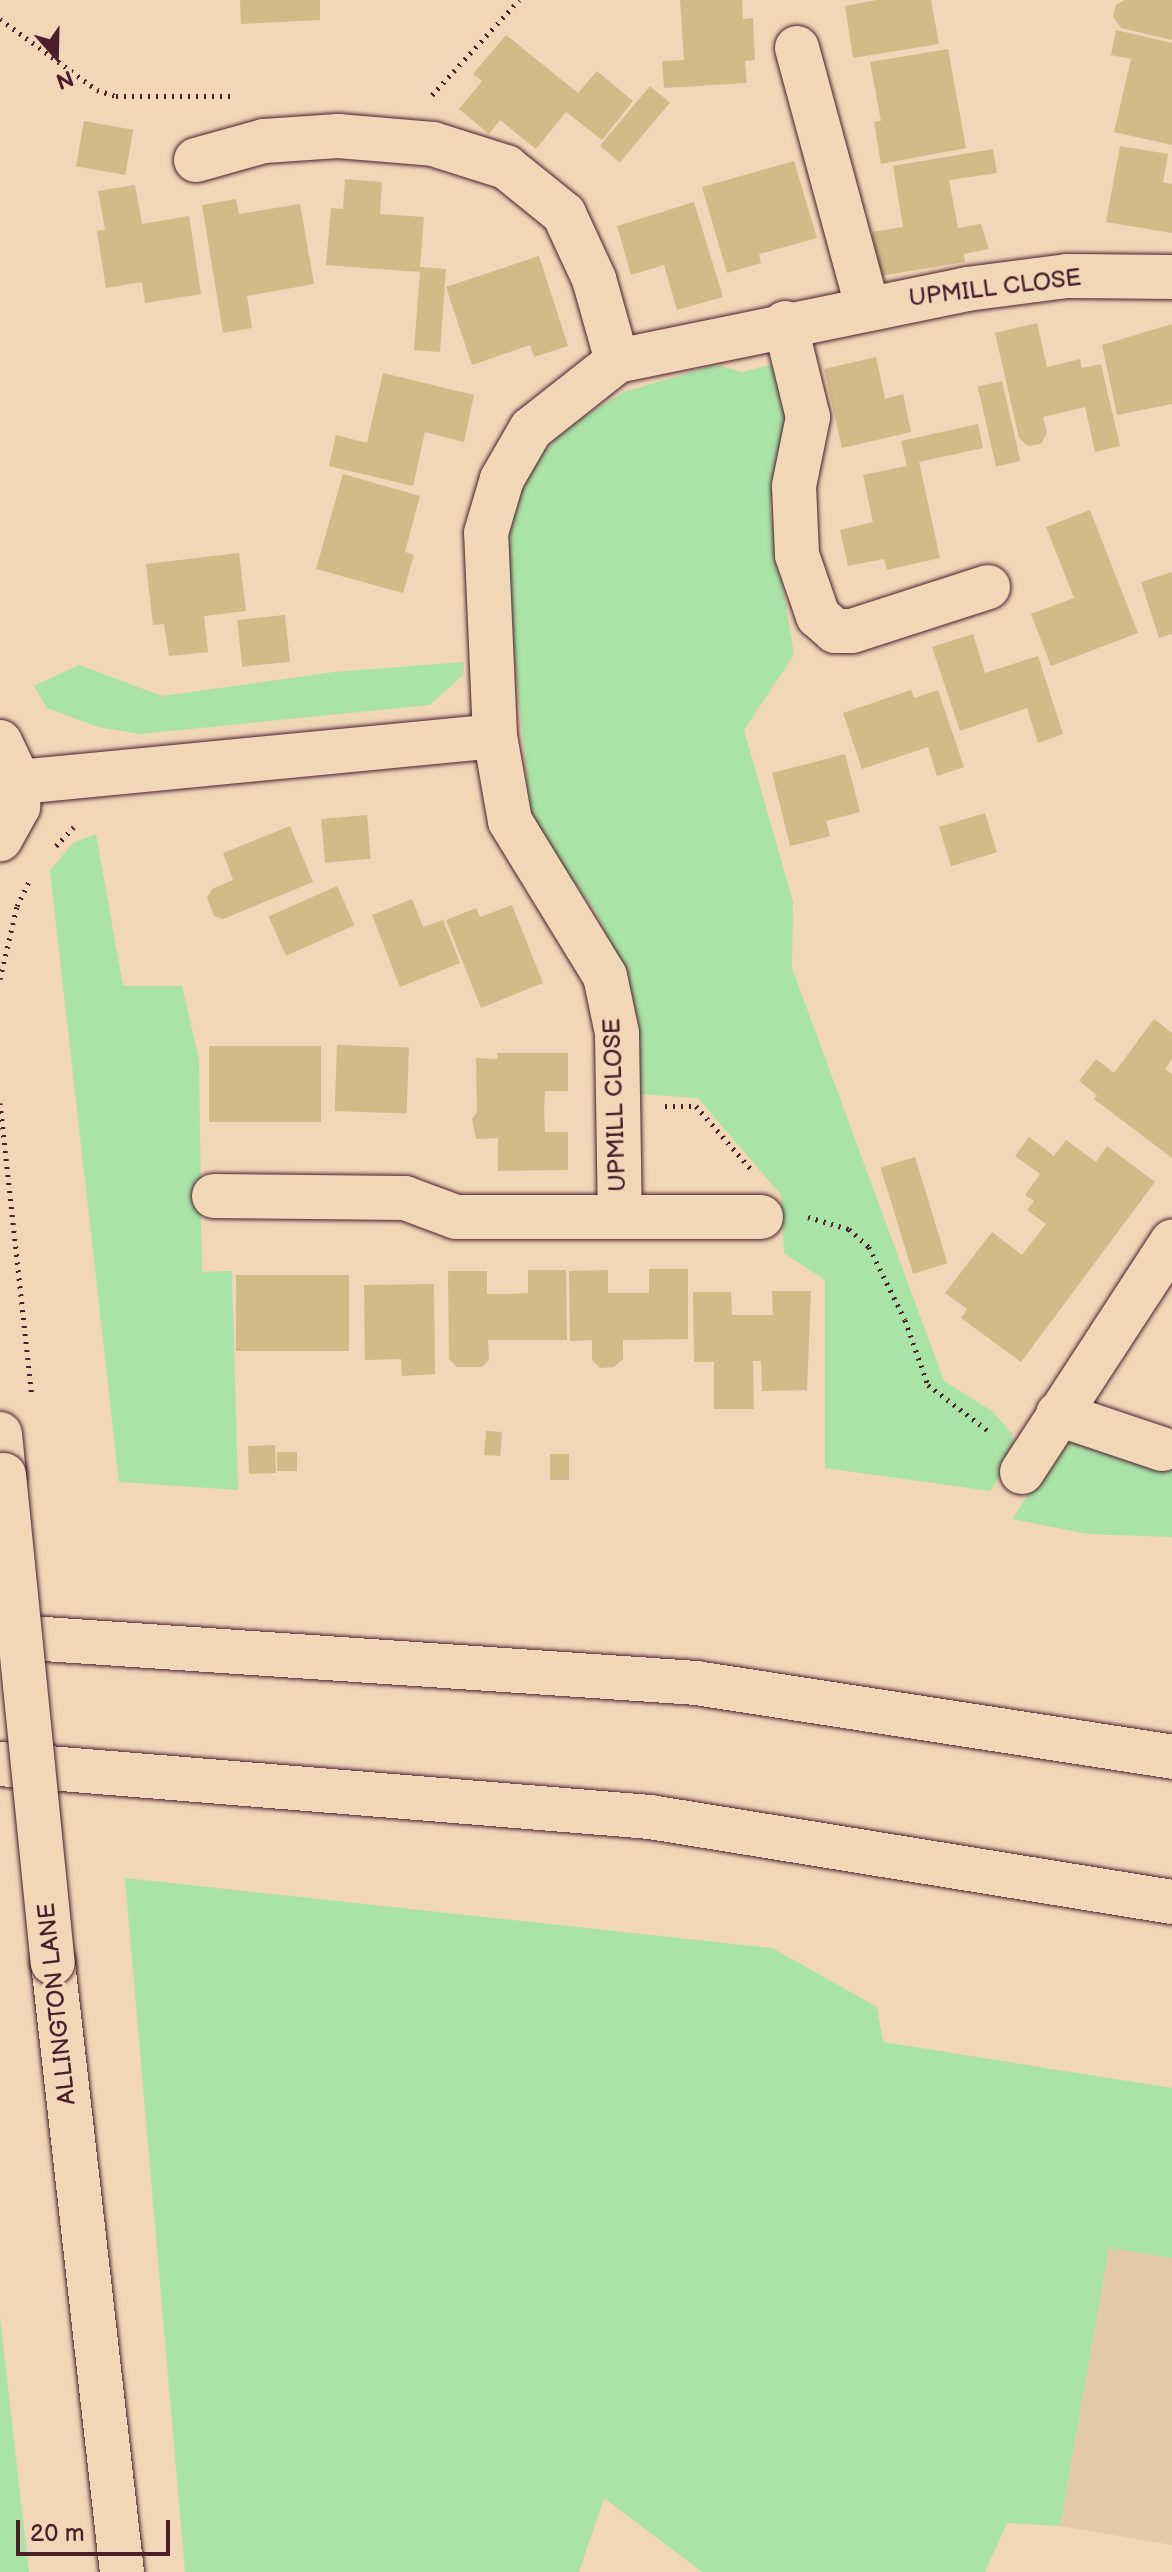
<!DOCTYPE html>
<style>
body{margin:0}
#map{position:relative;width:1172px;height:2572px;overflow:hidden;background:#f1d6b8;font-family:"Balsamiq Sans",sans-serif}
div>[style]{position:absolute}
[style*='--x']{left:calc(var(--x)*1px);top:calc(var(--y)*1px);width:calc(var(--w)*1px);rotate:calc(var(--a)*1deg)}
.built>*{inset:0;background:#e5caa7}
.green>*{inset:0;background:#a9e3a8}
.building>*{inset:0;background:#d2ba89;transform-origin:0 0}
.path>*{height:5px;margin-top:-2.5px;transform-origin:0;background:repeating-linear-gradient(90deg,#4a1f2b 0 2px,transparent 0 8px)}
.roads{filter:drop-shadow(0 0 2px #4a1f2b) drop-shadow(0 0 2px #4a1f2b)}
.street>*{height:44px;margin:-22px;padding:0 22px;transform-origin:22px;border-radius:22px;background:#f1d6b8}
.secondary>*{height:44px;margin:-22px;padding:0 22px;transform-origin:22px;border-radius:22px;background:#f1d6b8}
.highway>*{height:44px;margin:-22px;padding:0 22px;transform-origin:22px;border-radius:22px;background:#f1d6b8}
.bridges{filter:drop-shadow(0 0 2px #4a1f2b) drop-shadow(0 0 2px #4a1f2b)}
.secondary-bridge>*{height:44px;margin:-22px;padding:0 22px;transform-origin:22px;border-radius:22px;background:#f1d6b8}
span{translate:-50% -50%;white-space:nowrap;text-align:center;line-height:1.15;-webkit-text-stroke:7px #f1d6b8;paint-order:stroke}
.street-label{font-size:24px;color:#4a1f2b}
.north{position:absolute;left:16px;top:16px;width:80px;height:80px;-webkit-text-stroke:6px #f1d6b8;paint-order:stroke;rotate:160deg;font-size:22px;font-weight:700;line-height:32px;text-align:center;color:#4a1f2b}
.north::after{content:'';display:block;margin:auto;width:28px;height:36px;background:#4a1f2b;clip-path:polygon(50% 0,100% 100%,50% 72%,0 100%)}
.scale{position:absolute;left:16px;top:2520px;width:154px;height:36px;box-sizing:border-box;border:4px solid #4a1f2b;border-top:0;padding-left:10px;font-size:24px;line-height:28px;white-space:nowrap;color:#4a1f2b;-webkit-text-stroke:6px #f1d6b8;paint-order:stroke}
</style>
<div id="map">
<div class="built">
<div style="clip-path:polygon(1109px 2247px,1172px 2258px,1172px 2545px,1060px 2526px)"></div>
</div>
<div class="green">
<div style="clip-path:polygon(779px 363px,795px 398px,778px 452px,770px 507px,794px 655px,744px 730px,793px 902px,792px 968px,944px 1381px,992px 1411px,1012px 1434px,1015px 1455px,990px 1491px,825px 1468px,825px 1280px,784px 1253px,781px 1195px,698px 1098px,639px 1094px,639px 1026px,623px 969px,595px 911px,531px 820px,503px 543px,517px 496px,541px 454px,571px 424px,624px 392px,715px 365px,743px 372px)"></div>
<div style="clip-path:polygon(464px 662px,463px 675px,430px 705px,140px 734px,98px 727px,47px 708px,34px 686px,79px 665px,162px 696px,334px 672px)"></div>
<div style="clip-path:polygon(96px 834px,123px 986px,182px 986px,199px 1060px,202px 1272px,232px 1271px,238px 1490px,119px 1482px,50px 870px,73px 843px)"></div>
<div style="clip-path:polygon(1076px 1440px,1172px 1467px,1172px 1537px,1088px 1534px,1012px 1519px,1060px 1447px)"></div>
<div style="clip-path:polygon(125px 1878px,772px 1948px,877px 2007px,883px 2042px,1172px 2088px,1172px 2258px,1109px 2248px,1060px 2526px,1007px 2523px,985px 2572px,702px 2572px,604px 2498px,579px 2572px,185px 2572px)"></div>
<div style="clip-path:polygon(0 2317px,29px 2572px,0 2572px)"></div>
</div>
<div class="building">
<div style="clip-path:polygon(240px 0,320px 0,320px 20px,241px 24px)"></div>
<div style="clip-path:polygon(680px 0,742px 0,743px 19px,753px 18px,755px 60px,745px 61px,747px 83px,664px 88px,662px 61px,684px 60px)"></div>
<div style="clip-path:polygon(877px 0,931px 0,939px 44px,853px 58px,845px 6px)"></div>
<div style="clip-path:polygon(1125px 0,1172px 0,1172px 40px,1121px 28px,1113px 17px,1116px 5px)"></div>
<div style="clip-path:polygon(1116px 30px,1172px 43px,1172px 145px,1114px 132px,1131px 59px,1111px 55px)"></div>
<div style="clip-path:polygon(506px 35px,578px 93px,597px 71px,633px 101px,602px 140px,566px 112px,536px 149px,500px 120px,489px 134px,459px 109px,482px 81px,473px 74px)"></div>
<div style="clip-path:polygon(948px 49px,966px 148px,881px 164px,874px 122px,881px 121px,870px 62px)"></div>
<div style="left:650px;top:86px;width:26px;height:78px;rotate:40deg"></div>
<div style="left:84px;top:121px;width:50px;height:46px;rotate:10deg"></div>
<div style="clip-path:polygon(1120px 146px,1168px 154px,1163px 182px,1172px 184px,1172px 233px,1106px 222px)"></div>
<div style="clip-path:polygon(993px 149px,997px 173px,949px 180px,958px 228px,981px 224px,989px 249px,964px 254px,965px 262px,879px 276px,872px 232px,903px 227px,893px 166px)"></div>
<div style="clip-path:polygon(794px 161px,817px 238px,759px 254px,761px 263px,727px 273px,702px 187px)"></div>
<div style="clip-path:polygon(345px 179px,382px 182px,380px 214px,424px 217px,420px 267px,446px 269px,440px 352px,414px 350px,420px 272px,326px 265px,331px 208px,343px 209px)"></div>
<div style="clip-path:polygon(135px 185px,142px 224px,189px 216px,201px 294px,145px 303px,142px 282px,106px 288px,97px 231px,105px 229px,98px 191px)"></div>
<div style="clip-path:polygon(236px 199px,239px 214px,300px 204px,314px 284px,247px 296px,252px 328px,223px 333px,202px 205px)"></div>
<div style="clip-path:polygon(694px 202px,723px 297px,677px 310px,664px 265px,631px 275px,617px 226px)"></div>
<div style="clip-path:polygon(539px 256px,568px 346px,534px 357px,530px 345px,472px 365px,446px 287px)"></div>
<div style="clip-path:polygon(1037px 323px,1047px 367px,1080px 359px,1082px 368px,1101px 364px,1120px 446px,1095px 452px,1085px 407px,1043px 417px,1047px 433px,1041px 444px,1028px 446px,1019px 438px,995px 333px)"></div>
<div style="clip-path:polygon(1172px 324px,1172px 404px,1117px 415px,1102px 345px)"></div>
<div style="clip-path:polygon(876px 357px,885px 399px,903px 394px,911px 432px,842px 448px,824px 369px)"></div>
<div style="clip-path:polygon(383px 373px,474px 395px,464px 442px,425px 432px,413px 486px,329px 466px,336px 435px,367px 443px)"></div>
<div style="left:1002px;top:381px;width:82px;height:25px;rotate:77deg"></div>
<div style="clip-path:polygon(978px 424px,983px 448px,919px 462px,940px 558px,887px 570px,884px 559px,848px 566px,840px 530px,873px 522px,863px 475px,907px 466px,901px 441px)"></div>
<div style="clip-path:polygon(343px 474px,420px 496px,405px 552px,414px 555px,403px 593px,316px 569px)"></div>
<div style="clip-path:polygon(1090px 510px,1138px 633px,1051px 666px,1031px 614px,1074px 598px,1046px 527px)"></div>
<div style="clip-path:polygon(239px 553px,246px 611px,204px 616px,208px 652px,169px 656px,164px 624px,153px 625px,146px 564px)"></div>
<div style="clip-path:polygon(1172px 572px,1172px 634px,1159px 638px,1141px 582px)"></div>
<div style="left:285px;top:615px;width:47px;height:48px;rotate:84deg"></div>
<div style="clip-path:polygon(973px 634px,985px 673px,1038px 656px,1063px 734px,1038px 743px,1027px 708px,960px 731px,932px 647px)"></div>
<div style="clip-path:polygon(911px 690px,914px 698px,938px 690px,964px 767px,937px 776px,928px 747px,862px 769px,843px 713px)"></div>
<div style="clip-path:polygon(845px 754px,860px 812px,826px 821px,830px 836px,790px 846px,772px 773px)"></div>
<div style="left:985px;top:813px;width:41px;height:48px;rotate:73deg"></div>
<div style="left:367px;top:815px;width:44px;height:46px;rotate:85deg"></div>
<div style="clip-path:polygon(290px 826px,313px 882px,223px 919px,214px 916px,207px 898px,212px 889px,233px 880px,223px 853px)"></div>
<div style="left:337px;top:886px;width:43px;height:75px;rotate:66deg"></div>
<div style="clip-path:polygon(412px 899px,423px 927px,443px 920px,460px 963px,400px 987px,372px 915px)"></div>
<div style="clip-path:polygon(512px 905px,543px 983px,481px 1008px,446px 920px,476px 908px,480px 917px)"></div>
<div style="clip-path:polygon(1154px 1019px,1172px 1033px,1172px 1059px,1165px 1069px,1172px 1074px,1172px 1158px,1094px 1099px,1097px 1095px,1079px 1081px,1096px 1059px,1114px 1073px)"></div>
<div style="left:337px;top:1045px;width:72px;height:66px;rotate:2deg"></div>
<div style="left:209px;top:1046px;width:112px;height:76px"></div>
<div style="clip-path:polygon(497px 1053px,568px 1053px,568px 1091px,545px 1091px,544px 1111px,545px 1132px,568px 1132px,568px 1170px,498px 1171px,498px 1138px,476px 1139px,472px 1119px,477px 1112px,476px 1058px,498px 1059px)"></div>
<div style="clip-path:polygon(1029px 1137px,1054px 1156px,1066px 1140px,1096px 1162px,1107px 1146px,1155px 1182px,1021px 1362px,961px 1318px,967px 1309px,945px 1293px,992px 1232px,1022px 1255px,1046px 1224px,1027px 1210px,1034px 1201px,1025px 1195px,1040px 1174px,1015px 1156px)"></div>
<div style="left:915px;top:1157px;width:111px;height:36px;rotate:73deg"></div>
<div style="clip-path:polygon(649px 1269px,688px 1269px,688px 1339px,623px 1340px,623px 1359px,614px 1367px,600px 1368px,592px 1360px,592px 1340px,570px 1341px,569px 1271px,608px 1270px,608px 1293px,649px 1293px)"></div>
<div style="clip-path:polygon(528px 1270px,566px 1270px,567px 1340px,488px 1340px,489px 1360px,482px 1367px,457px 1367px,449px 1359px,448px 1271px,487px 1271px,487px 1294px,507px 1294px,528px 1293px)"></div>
<div style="left:236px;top:1275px;width:113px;height:76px"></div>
<div style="clip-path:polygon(434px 1284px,435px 1374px,402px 1376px,401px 1359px,365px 1360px,364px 1285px)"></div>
<div style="clip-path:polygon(772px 1291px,811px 1291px,807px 1390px,762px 1391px,761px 1361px,753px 1361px,754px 1409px,714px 1409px,714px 1362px,694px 1362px,693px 1292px,731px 1292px,732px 1315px,773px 1315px)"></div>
<div style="left:486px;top:1431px;width:16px;height:24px;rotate:4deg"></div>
<div style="left:275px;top:1445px;width:28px;height:27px;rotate:88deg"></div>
<div style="left:277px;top:1452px;width:20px;height:19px"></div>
<div style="left:569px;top:1454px;width:26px;height:19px;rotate:90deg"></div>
</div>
<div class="path">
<div style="--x:0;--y:19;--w:120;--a:36.2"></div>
<div style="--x:97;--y:90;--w:20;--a:18"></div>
<div style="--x:116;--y:96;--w:115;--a:0"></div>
<div style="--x:432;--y:95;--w:129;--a:-47.5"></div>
<div style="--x:56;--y:846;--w:26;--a:-47"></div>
<div style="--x:0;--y:979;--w:75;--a:-76.9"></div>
<div style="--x:17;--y:906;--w:30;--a:-64"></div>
<div style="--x:0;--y:1103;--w:295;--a:83.8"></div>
<div style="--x:665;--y:1106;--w:31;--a:0"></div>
<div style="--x:696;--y:1106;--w:84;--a:48.9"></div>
<div style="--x:808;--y:1217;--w:43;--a:16.3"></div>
<div style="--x:849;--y:1229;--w:27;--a:42"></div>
<div style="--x:869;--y:1247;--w:81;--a:63.7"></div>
<div style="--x:905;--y:1320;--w:69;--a:70.5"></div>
<div style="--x:928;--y:1385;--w:78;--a:37.2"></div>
</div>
<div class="roads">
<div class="street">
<div style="--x:797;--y:48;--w:267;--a:74.8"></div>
<div style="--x:196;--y:160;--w:71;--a:-15.6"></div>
<div style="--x:264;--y:141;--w:74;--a:-3.9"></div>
<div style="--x:338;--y:136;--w:95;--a:4.8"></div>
<div style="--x:433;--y:144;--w:77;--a:17.5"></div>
<div style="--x:506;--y:167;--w:75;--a:39"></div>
<div style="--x:564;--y:214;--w:72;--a:65.2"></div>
<div style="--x:594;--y:279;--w:85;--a:74.3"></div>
<div style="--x:785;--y:323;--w:97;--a:76.3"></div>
<div style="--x:808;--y:417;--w:70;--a:101.5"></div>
<div style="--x:794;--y:486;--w:69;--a:87.5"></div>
<div style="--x:797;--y:555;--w:65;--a:71"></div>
<div style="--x:818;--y:616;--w:23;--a:41"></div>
<div style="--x:835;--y:631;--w:17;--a:0"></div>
<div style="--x:852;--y:631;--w:143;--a:-17.9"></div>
<div style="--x:495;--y:736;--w:203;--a:-92.5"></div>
<div style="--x:486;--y:533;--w:56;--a:-73.5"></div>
<div style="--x:502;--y:479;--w:58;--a:-59.9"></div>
<div style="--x:531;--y:429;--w:110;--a:-38.3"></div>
<div style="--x:617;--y:361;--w:357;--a:-11.6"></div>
<div style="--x:967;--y:289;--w:101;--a:-7.4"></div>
<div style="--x:1067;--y:276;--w:105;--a:0.5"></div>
<div style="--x:19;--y:782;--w:478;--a:-5.5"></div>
<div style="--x:495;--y:736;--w:86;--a:80"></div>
<div style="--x:510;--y:821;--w:182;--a:58.5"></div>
<div style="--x:605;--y:976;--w:58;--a:78.1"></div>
<div style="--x:617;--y:1033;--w:183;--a:89.1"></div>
<div style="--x:214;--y:1196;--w:191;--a:0.6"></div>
<div style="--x:405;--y:1198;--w:54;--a:20.4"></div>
<div style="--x:456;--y:1217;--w:305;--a:0"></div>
<div style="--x:1058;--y:1414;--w:110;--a:18.6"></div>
<div style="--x:1022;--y:1472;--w:275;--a:-56.9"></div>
</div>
<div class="secondary">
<div style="--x:0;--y:742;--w:44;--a:64.6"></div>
<div style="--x:19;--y:782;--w:25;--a:92"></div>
<div style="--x:18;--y:807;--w:37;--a:119"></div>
<div style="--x:0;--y:1434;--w:41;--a:84.4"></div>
<div style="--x:53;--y:1963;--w:613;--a:83.54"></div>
</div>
<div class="highway">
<div style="--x:0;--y:1636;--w:698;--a:3.86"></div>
<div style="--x:696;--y:1683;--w:482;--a:8.8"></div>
<div style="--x:0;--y:1764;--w:652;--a:4.66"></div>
<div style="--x:650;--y:1817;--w:529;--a:9.25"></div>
</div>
</div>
<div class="bridges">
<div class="secondary-bridge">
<div style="--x:4;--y:1475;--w:490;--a:84.3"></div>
</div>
</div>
<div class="street-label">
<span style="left:995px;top:288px;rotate:-7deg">UPMILL CLOSE</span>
<span style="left:615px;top:1105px;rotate:-92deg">UPMILL CLOSE</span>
<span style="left:57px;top:2004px;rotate:-96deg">ALLINGTON LANE</span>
</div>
<div class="north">N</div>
<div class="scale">20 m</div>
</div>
